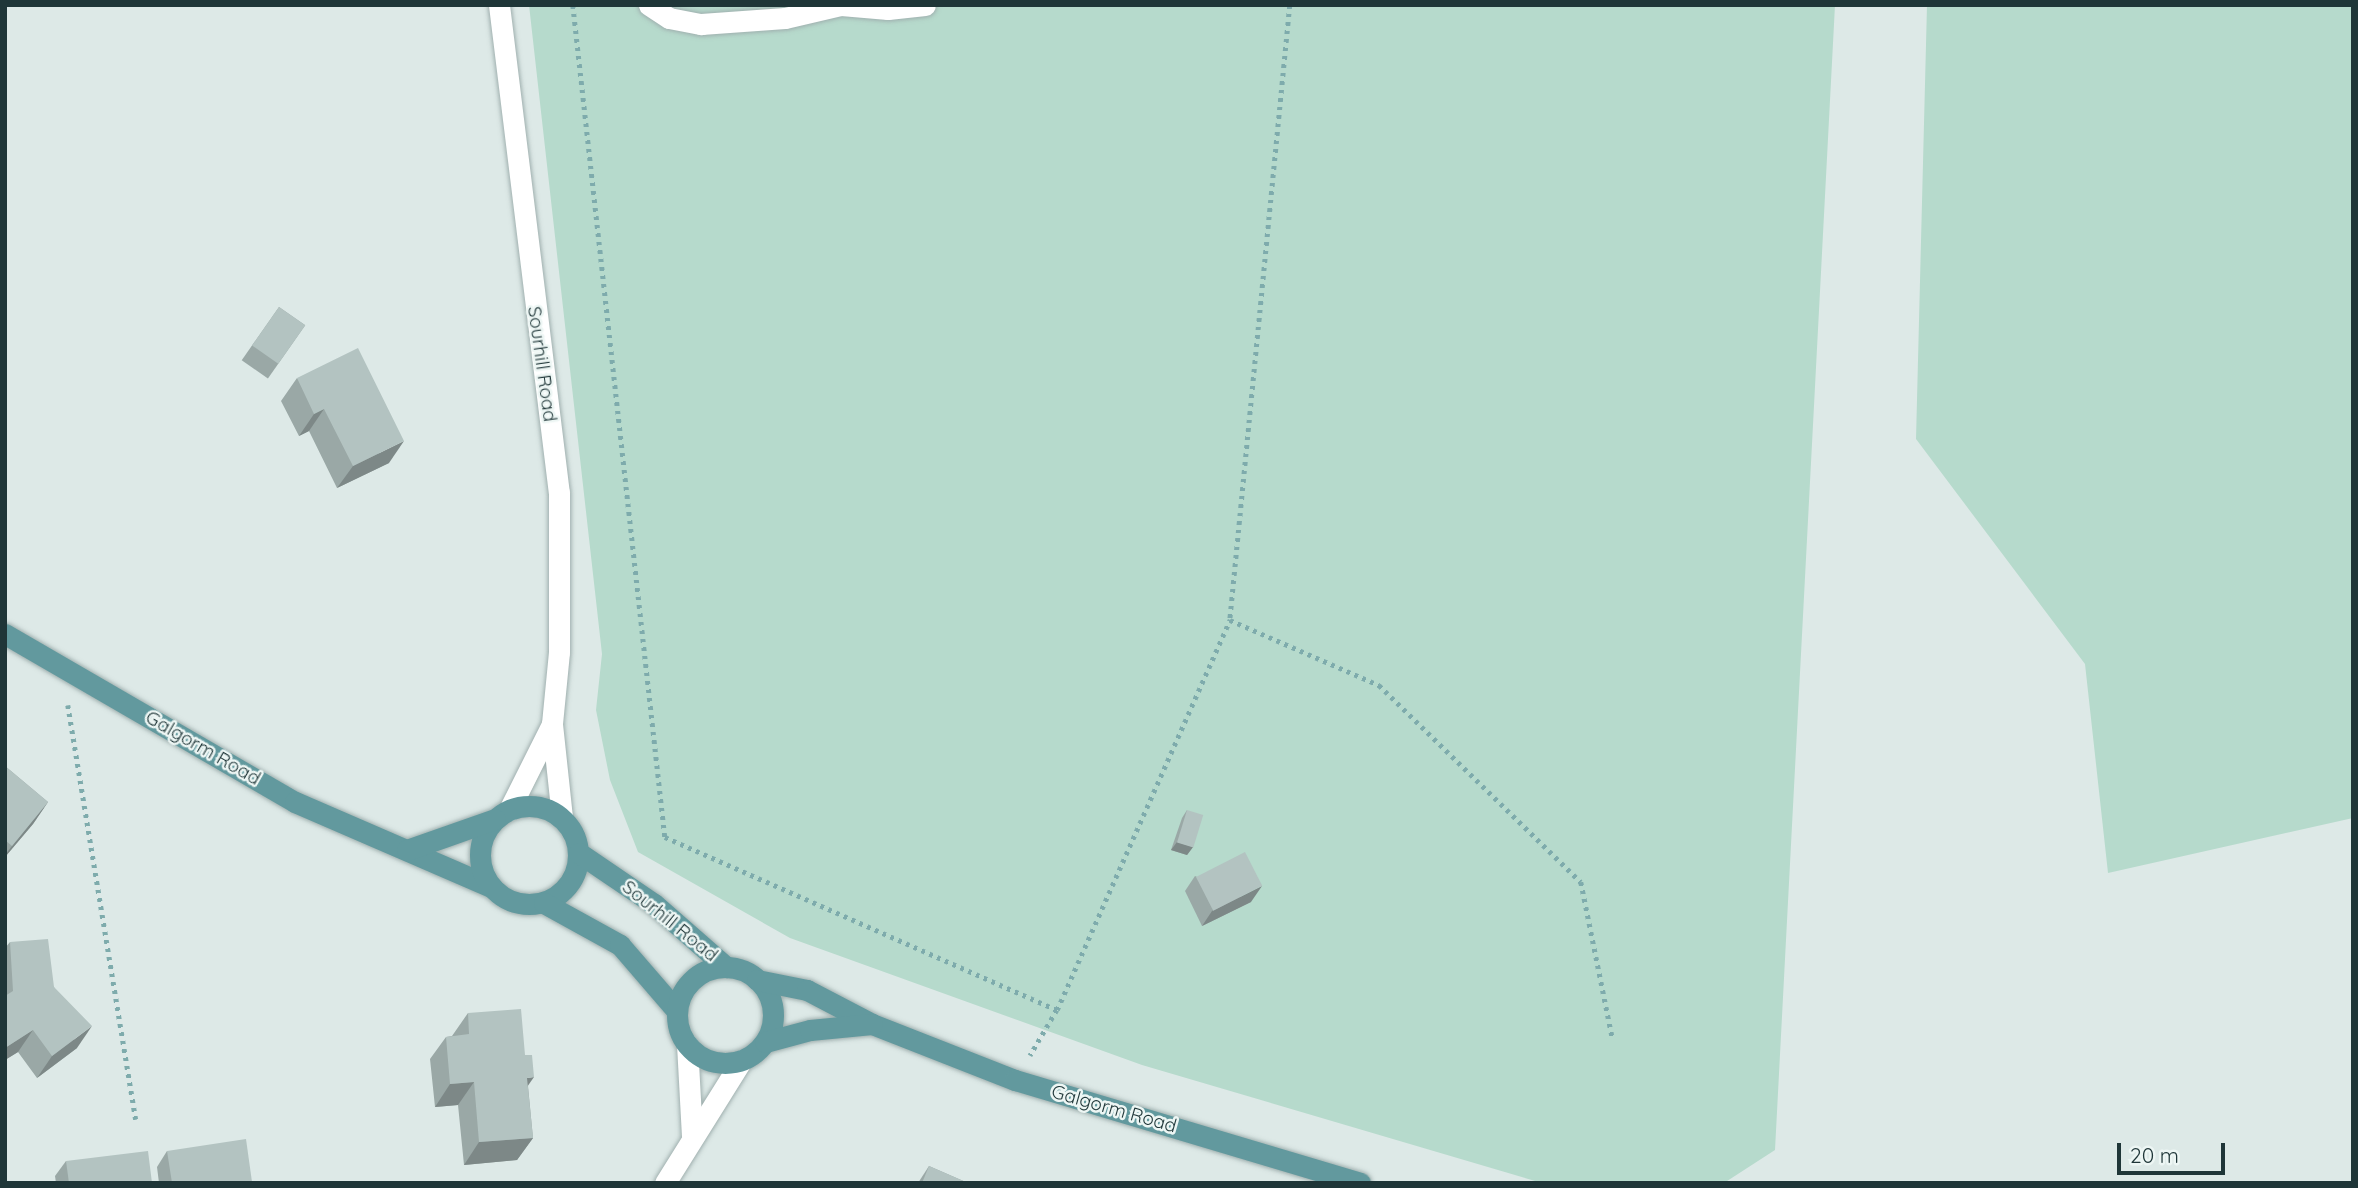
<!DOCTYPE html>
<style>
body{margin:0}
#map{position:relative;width:2358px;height:1188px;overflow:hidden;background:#dde9e7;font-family:Quicksand,sans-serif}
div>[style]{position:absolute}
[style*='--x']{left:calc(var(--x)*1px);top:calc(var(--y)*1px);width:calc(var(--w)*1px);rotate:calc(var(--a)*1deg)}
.green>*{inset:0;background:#b6dacc}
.path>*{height:4.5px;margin-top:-2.25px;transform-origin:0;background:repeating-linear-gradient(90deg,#7eabac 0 3.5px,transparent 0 8.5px)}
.roads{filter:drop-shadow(0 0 2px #a0b0af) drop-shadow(0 0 2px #a0b0af)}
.minor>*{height:21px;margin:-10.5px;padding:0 10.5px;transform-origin:10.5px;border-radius:10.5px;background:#fff}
.major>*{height:21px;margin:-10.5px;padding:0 10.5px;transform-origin:10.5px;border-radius:10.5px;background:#62999e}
.major>.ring{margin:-10.5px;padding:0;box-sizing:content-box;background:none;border:21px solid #62999e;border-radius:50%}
.wall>*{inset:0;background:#9aa8a6;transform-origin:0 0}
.shaded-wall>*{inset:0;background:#7d8887}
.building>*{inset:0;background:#b3c3c1;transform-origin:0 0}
span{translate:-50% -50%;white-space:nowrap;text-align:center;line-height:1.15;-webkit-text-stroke:5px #edf6f4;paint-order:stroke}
.street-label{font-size:19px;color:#1f3638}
.frame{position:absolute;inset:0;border:7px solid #1f3638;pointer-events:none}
.scale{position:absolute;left:2117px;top:1143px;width:108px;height:32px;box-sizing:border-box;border:4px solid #1f3638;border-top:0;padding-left:9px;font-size:21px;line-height:24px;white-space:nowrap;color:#1f3638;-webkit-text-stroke:5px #edf6f4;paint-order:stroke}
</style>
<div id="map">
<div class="green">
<div style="clip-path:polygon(529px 5px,1835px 5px,1775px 1150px,1724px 1183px,1542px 1183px,1142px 1065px,790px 938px,638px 852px,610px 780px,596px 710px,602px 654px)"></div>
<div style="clip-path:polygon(1927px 5px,2353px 5px,2353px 818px,2108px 873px,2085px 664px,1916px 439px)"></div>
</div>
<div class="path">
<div style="--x:573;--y:5;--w:837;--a:83.69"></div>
<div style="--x:665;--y:837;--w:428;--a:23.8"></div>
<div style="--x:1057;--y:1010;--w:53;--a:120.4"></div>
<div style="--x:1290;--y:5;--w:618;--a:95.57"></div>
<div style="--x:1230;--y:620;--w:163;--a:23.6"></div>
<div style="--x:1379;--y:685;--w:282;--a:44.3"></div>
<div style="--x:1581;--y:882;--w:161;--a:78.6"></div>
<div style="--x:68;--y:705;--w:420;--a:80.7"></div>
<div style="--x:1057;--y:1010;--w:427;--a:-66.1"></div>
</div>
<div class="roads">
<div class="minor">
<div style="--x:499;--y:5;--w:491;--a:83"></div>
<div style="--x:559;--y:492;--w:160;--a:90"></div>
<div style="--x:559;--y:652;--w:72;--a:95.6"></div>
<div style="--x:552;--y:724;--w:95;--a:83.9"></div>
<div style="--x:649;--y:5;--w:24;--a:33"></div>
<div style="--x:669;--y:18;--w:33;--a:11"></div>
<div style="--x:701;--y:24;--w:84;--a:-4.1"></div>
<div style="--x:785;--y:18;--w:57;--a:-13.1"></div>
<div style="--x:841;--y:5;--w:47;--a:4.9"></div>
<div style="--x:888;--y:9;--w:37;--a:-6"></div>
<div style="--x:509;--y:810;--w:96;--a:-63.4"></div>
<div style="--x:687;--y:1044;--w:93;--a:86.9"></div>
<div style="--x:665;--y:1183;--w:145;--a:-58"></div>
</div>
<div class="major">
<div style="--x:5;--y:634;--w:335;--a:30.1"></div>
<div style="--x:295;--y:802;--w:214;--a:23.4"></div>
<div class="ring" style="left:480px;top:806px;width:77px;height:77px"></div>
<div style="--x:407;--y:850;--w:93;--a:-19.4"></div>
<div style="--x:579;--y:853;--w:91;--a:34.2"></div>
<div style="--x:654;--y:904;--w:96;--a:41.2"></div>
<div style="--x:544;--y:903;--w:87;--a:28.9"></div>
<div style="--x:620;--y:945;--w:87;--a:49.2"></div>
<div class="ring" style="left:677px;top:967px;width:75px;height:75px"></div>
<div style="--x:757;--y:980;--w:51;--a:11.3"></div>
<div style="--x:807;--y:990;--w:73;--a:27.6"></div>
<div style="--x:872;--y:1024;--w:154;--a:21.4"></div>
<div style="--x:1015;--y:1080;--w:360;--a:16.6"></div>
<div style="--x:765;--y:1042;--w:47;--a:-14.9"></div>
<div style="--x:810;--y:1030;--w:62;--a:-5.5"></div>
</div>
</div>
<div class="wall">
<div style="left:279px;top:307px;width:32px;height:65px;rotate:35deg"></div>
<div style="clip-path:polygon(297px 378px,389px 463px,337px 488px,309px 431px,299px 436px,281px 401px)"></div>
<div style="clip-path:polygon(5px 766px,48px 802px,33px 824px,5px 857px)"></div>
<div style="clip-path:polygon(1187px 810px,1193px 847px,1187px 855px,1171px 850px,1182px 818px)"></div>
<div style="clip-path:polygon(1195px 876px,1251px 902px,1202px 926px,1185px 891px)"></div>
<div style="clip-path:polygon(10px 942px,54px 987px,77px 1048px,37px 1078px,18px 1052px,5px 1060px,5px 948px)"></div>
<div style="clip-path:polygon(468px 1013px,528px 1086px,533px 1138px,517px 1160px,464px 1165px,458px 1105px,435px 1107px,430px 1059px,446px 1037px,452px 1036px)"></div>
<div style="clip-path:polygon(167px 1151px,252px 1183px,159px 1183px,157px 1167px)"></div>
<div style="clip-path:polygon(66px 1161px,152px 1183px,56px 1183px,55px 1176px)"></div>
<div style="clip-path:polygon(929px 1166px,968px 1183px,918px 1183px)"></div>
</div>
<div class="shaded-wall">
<div style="clip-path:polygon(324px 409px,309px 431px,299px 436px,314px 414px)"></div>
<div style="clip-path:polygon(404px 441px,389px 463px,337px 488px,353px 466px)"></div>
<div style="clip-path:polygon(48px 802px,33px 824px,5px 857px,5px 855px,12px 846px)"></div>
<div style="clip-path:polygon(1177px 842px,1193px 847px,1187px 855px,1171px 850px)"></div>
<div style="clip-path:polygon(1262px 886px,1251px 902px,1202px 926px,1212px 911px)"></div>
<div style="clip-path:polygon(92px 1026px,77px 1048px,37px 1078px,52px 1056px)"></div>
<div style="clip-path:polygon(33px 1030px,18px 1052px,5px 1060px,5px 1048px)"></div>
<div style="clip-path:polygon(534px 1077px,518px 1100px,527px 1078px)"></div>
<div style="clip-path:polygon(474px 1082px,458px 1105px,435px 1107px,450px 1084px)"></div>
<div style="clip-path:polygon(533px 1138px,517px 1160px,464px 1165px,479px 1142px)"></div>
</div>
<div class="building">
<div style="left:279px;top:307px;width:32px;height:47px;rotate:35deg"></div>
<div style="clip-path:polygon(358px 348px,404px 441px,353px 466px,324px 409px,314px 414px,297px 378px)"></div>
<div style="clip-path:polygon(5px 766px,48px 802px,12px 846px,5px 840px)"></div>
<div style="left:1187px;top:810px;width:17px;height:34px;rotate:17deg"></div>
<div style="left:1245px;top:852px;width:38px;height:55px;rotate:63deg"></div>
<div style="clip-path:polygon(48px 939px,54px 987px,92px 1026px,52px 1056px,33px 1030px,5px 1048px,5px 996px,13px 991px,10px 942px)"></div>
<div style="clip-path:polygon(521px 1009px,525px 1055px,532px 1055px,534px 1077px,527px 1078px,533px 1138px,479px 1142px,474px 1082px,450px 1084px,446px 1037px,469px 1034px,468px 1013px)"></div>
<div style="clip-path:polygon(246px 1139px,252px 1182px,172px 1183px,167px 1151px)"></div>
<div style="clip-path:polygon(148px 1151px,152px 1183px,69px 1183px,66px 1161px)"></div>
<div style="clip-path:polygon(929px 1166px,968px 1183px,922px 1183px)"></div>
</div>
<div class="street-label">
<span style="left:542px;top:364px;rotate:82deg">Sourhill Road</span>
<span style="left:203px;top:748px;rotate:30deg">Galgorm Road</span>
<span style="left:670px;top:921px;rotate:39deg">Sourhill Road</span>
<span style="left:1114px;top:1109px;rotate:16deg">Galgorm Road</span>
</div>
<div class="frame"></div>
<div class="scale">20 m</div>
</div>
